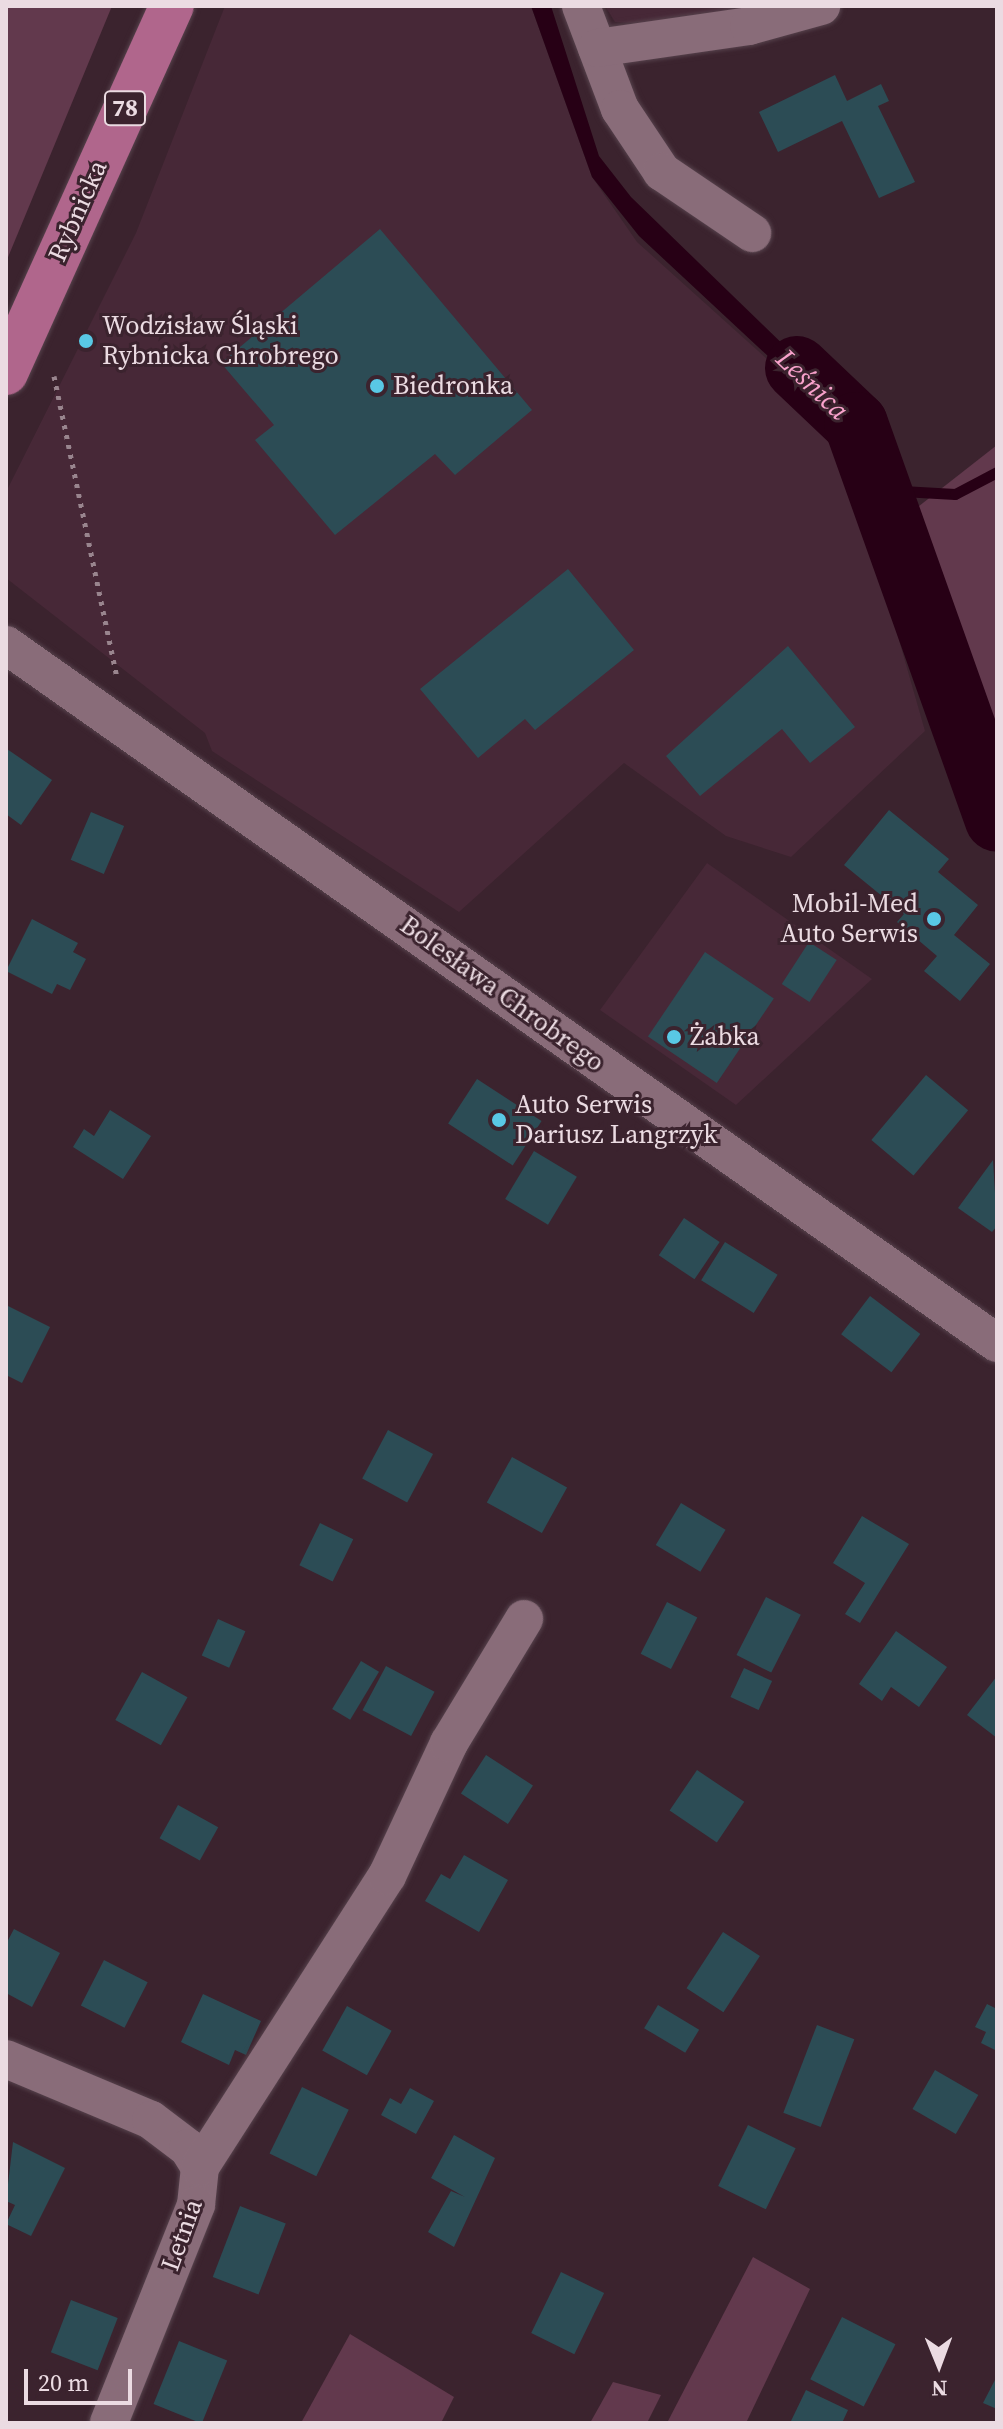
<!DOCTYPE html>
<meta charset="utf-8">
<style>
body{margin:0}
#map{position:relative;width:1003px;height:2429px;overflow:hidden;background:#3b232e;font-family:"Source Serif 4",serif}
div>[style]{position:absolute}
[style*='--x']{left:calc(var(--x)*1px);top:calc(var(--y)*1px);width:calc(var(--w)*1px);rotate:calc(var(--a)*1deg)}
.built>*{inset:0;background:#472837}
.green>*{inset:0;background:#62394d}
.water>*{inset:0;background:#270015}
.stream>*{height:11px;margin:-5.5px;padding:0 5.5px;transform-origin:5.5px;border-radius:5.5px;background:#270015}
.river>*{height:64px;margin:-32px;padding:0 32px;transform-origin:32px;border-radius:32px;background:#270015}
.building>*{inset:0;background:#2c4c55;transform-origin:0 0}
.path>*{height:5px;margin-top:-2.5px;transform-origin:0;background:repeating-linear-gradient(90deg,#99858e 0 4px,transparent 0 10px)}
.roads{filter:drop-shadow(0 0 2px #56424c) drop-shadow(0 0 2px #56424c)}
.minor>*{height:38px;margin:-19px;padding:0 19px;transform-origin:19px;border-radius:19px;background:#896c79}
.major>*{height:44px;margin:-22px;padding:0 22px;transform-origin:22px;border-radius:22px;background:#b0668c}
.dots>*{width:22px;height:22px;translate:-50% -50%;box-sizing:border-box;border:4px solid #3b232e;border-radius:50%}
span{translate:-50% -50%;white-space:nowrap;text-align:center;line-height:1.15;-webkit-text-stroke:6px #3b232e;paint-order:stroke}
.shield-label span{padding:2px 6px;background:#3b232e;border:2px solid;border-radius:6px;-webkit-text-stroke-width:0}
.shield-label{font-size:24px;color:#ebdbe2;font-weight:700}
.street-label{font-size:26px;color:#ebdbe2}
.poi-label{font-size:26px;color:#ebdbe2}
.left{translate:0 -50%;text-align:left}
.right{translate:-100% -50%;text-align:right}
.water-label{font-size:28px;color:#f9a2cc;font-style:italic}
.frame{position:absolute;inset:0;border:8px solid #ebdbe2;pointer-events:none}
.north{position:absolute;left:899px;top:2325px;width:80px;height:80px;-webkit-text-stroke:6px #3b232e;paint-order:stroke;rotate:179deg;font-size:22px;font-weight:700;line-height:32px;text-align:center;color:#ebdbe2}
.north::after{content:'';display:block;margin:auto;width:28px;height:36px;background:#ebdbe2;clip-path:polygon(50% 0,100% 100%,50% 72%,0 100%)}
.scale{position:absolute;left:24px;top:2369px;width:108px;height:36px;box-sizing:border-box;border:4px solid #ebdbe2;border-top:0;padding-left:10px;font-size:24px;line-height:28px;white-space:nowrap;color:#ebdbe2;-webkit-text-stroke:6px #3b232e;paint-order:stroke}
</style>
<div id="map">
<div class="built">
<div style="clip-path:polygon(225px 6px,531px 6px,592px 177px,637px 242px,796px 385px,844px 439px,851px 433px,868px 480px,853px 479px,925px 731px,791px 857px,726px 836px,624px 763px,459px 912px,212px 751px,205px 733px,6px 578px,6px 492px,136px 233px)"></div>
<div style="clip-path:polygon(605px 6px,764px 6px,682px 26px,615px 22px)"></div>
<div style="clip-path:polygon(707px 863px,872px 979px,736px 1105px,600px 1010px)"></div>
</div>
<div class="green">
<div style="clip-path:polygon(6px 6px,112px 6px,6px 262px)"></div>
<div style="clip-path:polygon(997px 445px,997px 741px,914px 510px)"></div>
<div style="clip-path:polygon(753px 2257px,810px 2289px,746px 2423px,667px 2423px)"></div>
<div style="clip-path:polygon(350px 2334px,454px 2397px,441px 2423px,301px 2423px)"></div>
<div style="clip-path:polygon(613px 2382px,661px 2395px,647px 2423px,590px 2423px)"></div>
</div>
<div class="water">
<div style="clip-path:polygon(531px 6px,551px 6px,599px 156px,631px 197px,866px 425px,843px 436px,829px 413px,639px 236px,592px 177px)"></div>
</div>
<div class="stream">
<div style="--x:884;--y:490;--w:71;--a:3.2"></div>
<div style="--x:955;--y:494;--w:47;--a:-27.6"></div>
</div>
<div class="river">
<div style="--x:797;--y:368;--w:81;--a:43.5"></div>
<div style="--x:856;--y:424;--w:420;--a:70.4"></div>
</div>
<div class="building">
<div style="clip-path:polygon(835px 75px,847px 101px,881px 84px,889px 101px,878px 106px,915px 182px,879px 198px,842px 121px,778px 152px,759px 112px)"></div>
<div style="clip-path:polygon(380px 229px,532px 410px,455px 475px,435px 454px,335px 535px,255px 440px,274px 425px,221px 363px)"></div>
<div style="clip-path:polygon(568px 569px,634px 650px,535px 730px,525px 719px,478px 758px,420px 689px)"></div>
<div style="clip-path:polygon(788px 646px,855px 727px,810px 763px,782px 729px,700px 796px,666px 756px)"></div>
<div style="clip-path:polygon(7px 749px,52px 780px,21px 825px,6px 814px)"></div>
<div style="clip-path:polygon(889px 810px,949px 859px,938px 872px,978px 905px,954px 935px,990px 964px,960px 1001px,924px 971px,937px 956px,897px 922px,904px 914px,844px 865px)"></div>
<div style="left:91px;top:812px;width:36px;height:52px;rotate:23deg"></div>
<div style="clip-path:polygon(32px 919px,78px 943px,73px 952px,86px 959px,70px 990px,57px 984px,52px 994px,6px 971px)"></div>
<div style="left:809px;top:942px;width:33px;height:50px;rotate:33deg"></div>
<div style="left:705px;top:952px;width:83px;height:102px;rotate:34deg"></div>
<div style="left:926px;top:1075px;width:55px;height:85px;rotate:40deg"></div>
<div style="left:477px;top:1079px;width:77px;height:53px;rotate:33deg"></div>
<div style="clip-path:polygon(110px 1110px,151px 1136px,123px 1179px,73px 1147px,84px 1129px,94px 1136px)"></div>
<div style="left:534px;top:1151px;width:50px;height:56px;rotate:31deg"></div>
<div style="clip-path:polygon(993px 1160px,997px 1226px,992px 1232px,958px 1208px)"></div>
<div style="left:684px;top:1218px;width:43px;height:45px;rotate:34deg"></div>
<div style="left:725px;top:1242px;width:62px;height:45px;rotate:32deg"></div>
<div style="left:870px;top:1296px;width:63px;height:48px;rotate:37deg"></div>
<div style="clip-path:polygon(6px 1305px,50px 1327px,22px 1383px,6px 1375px)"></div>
<div style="left:388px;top:1430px;width:51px;height:55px;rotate:28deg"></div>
<div style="left:512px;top:1457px;width:63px;height:52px;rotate:29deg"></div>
<div style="left:681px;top:1503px;width:52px;height:49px;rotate:31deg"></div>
<div style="clip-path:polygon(862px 1516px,909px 1544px,860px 1623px,845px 1614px,865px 1583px,833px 1563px)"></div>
<div style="left:320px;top:1523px;width:37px;height:47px;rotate:26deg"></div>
<div style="left:766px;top:1597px;width:39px;height:65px;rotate:27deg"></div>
<div style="left:667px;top:1602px;width:34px;height:58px;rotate:27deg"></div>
<div style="left:218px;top:1619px;width:30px;height:40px;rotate:24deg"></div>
<div style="clip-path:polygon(896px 1631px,947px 1667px,919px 1707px,891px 1687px,882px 1701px,859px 1684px)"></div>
<div style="left:361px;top:1661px;width:21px;height:56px;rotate:31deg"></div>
<div style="left:386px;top:1666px;width:55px;height:50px;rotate:28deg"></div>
<div style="left:744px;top:1668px;width:31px;height:32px;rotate:25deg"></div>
<div style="left:142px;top:1672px;width:52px;height:55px;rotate:29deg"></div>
<div style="clip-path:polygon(997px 1676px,997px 1738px,967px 1715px)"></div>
<div style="left:486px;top:1755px;width:56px;height:46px;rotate:33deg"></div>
<div style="left:697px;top:1770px;width:57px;height:49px;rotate:34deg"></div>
<div style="left:178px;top:1805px;width:46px;height:38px;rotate:29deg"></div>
<div style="clip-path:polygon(464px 1855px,508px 1880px,479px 1932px,425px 1901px,441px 1874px,450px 1879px)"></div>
<div style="clip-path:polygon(14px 1929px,60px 1953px,32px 2007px,6px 1993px,6px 1944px)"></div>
<div style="left:723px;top:1932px;width:44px;height:67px;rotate:33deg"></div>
<div style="left:104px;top:1960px;width:49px;height:51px;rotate:27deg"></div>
<div style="clip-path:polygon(203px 1994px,261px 2021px,246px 2055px,235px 2050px,229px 2065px,181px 2042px)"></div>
<div style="clip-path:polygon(987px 2004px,997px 2009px,997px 2051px,981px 2043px,986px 2032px,975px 2027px)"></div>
<div style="left:658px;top:2005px;width:48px;height:27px;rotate:31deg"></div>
<div style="left:347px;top:2006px;width:51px;height:51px;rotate:29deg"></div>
<div style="left:817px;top:2025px;width:40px;height:94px;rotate:21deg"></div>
<div style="left:935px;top:2070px;width:50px;height:45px;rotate:30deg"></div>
<div style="left:302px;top:2087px;width:52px;height:74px;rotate:26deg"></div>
<div style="clip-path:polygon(410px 2088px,434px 2101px,416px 2134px,381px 2115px,390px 2098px,401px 2104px)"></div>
<div style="left:748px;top:2125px;width:53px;height:68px;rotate:26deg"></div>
<div style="clip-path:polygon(454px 2135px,495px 2158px,454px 2247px,428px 2232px,451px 2191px,465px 2197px,431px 2178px)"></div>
<div style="clip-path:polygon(13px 2142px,65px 2168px,31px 2236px,6px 2224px,15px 2205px,6px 2201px)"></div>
<div style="left:240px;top:2206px;width:49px;height:76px;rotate:21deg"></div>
<div style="left:561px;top:2272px;width:48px;height:68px;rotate:26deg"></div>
<div style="left:71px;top:2300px;width:50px;height:56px;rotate:21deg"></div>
<div style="left:842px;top:2317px;width:60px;height:70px;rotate:27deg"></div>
<div style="left:179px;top:2341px;width:52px;height:68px;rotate:22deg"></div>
<div style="clip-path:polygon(997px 2376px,997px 2409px,983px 2403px)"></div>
<div style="clip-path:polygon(806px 2390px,848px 2410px,842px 2423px,790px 2423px)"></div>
</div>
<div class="path">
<div style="--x:54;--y:376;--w:308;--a:78.2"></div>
</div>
<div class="roads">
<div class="minor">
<div style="--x:581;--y:6;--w:110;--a:69.3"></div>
<div style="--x:620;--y:109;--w:76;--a:56.3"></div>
<div style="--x:662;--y:172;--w:109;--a:34.1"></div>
<div style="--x:597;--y:48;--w:154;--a:-8.2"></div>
<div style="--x:749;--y:26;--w:75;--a:-15.5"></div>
<div style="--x:6;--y:645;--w:1212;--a:35.16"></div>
<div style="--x:6;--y:2059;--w:157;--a:22.8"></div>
<div style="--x:151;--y:2120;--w:46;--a:37.1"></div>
<div style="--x:188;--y:2148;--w:22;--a:58"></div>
<div style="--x:200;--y:2167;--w:38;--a:96"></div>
<div style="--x:196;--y:2205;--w:235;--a:111.8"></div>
<div style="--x:200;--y:2167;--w:346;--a:-57.3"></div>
<div style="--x:387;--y:1876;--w:147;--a:-65"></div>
<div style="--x:449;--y:1743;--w:145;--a:-58.8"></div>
</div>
<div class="major">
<div style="--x:6;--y:373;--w:403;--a:-65.7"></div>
</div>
</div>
<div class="dots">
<div style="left:86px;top:341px;background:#59c8e5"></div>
<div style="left:377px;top:386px;background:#59c8e5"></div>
<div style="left:934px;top:919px;background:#59c8e5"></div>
<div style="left:674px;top:1037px;background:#59c8e5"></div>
<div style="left:499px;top:1120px;background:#59c8e5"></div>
</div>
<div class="shield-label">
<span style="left:125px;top:108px">78</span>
</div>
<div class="street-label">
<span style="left:78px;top:211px;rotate:-66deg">Rybnicka</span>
<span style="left:502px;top:994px;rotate:36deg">Bolesława Chrobrego</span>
<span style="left:182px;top:2235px;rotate:-70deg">Letnia</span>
</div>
<div class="poi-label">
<span class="left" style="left:102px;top:341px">Wodzisław Śląski<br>Rybnicka Chrobrego</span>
<span class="left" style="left:393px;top:386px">Biedronka</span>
<span class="right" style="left:918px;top:919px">Mobil-Med<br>Auto Serwis</span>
<span class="left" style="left:690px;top:1037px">Żabka</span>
<span class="left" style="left:515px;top:1120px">Auto Serwis<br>Dariusz Langrzyk</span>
</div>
<div class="water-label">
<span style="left:813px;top:384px;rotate:44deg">Leśnica</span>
</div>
<div class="frame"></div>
<div class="north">N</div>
<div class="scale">20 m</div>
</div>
